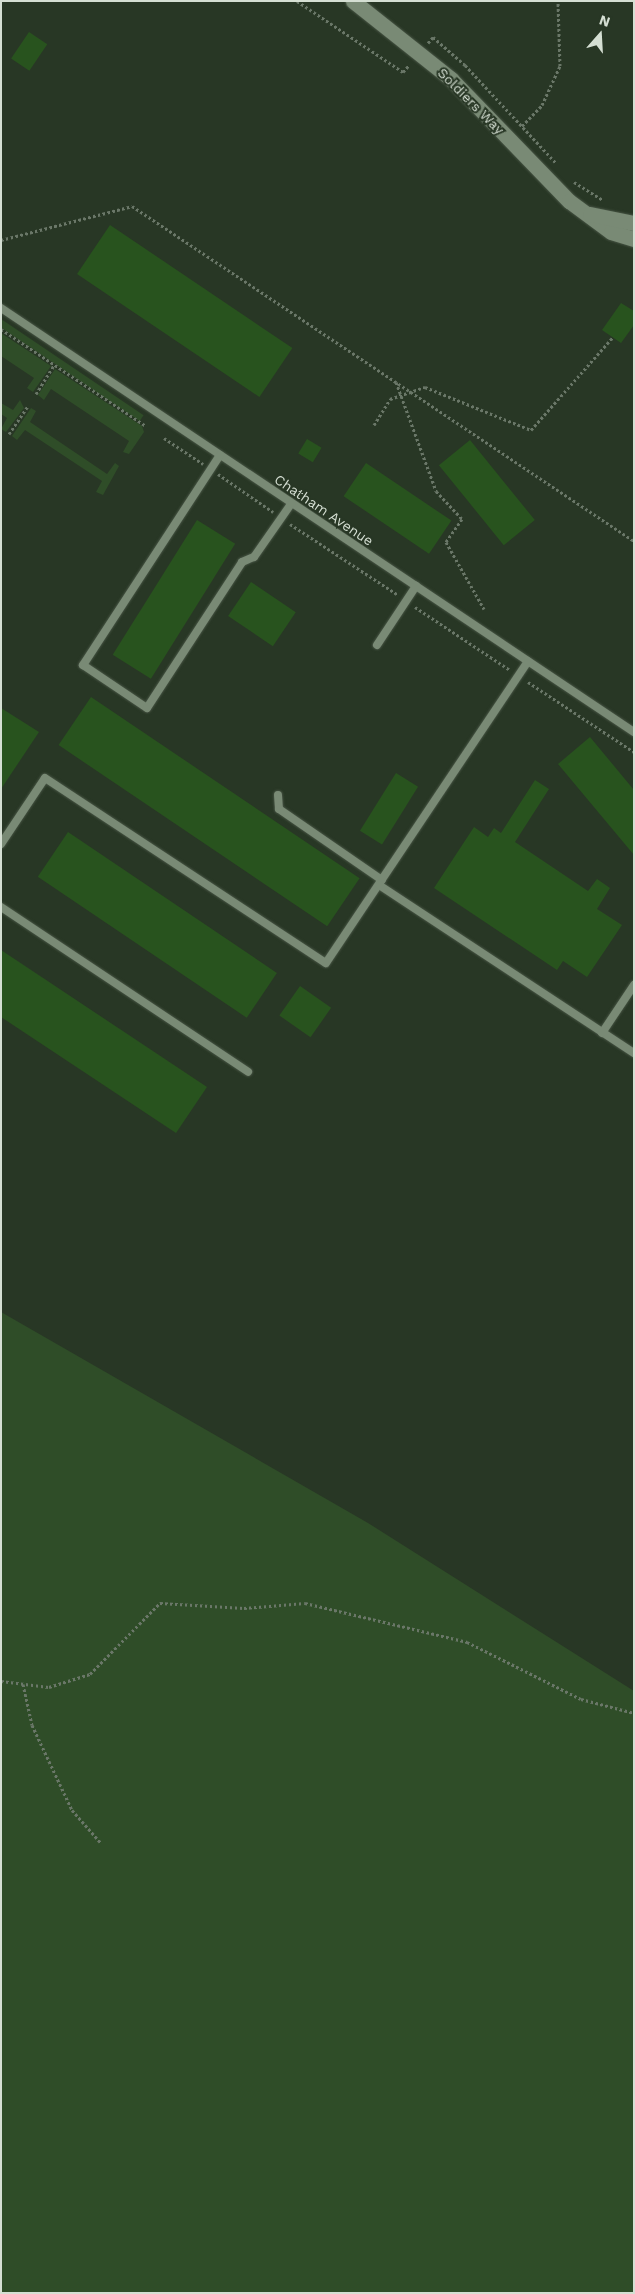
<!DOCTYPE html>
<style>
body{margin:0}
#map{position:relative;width:635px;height:2294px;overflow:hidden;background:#283725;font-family:"Work Sans",sans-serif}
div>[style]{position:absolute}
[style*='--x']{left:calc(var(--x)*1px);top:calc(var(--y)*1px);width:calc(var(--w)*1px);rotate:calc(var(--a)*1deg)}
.green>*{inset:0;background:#2f4d28;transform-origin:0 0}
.building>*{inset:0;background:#28531e;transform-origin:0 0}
.path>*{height:3px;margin-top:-1.5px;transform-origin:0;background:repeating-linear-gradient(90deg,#6a7768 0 2.5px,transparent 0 5px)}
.roads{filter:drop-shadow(0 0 1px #475444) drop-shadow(0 0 1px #475444)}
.lane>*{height:8px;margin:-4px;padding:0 4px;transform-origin:4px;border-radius:4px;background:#798a75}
.street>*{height:15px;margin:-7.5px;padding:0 7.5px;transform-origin:7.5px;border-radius:7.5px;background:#798a75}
span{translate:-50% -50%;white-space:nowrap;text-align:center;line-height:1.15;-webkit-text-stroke:4px #283725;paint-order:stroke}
.street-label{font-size:14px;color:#d5dfd3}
.frame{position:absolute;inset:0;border:2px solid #d5dfd3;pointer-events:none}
.north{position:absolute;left:575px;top:10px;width:50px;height:50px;-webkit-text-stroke:4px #283725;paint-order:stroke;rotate:19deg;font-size:14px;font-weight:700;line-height:20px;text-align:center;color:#d5dfd3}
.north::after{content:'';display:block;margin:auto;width:18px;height:22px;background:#d5dfd3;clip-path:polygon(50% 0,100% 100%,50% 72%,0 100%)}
</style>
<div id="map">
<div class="green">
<div style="left:1px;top:319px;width:172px;height:7px;rotate:34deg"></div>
<div style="clip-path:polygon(1px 333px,51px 366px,33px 392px,27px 388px,34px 378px,1px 356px)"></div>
<div style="clip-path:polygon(55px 369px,142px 426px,144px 432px,129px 454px,123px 452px,129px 441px,51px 389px,44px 400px,38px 395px)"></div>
<div style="clip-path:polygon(20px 400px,24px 408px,6px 432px,1px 429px,7px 418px,1px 414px,1px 403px,13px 410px)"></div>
<div style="clip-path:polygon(31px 408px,36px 411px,30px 422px,107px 474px,115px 463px,119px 466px,103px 495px,96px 492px,102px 481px,25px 430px,17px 440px,12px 436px)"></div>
<div style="clip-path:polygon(1px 1312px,368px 1523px,634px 1691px,634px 2293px,1px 2293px)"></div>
</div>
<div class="building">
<div style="left:29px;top:32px;width:22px;height:32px;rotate:34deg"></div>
<div style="left:110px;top:225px;width:220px;height:59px;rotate:34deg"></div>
<div style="clip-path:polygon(621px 303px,634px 311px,634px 325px,621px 343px,602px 330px)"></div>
<div style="left:307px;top:439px;width:17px;height:17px;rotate:31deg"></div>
<div style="left:470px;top:440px;width:103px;height:40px;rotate:51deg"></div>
<div style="left:366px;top:463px;width:103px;height:40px;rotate:34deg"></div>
<div style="left:197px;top:520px;width:45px;height:159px;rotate:32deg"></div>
<div style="left:251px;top:582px;width:54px;height:41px;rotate:34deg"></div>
<div style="left:91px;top:697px;width:324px;height:58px;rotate:34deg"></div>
<div style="clip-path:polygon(1px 708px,39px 732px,1px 789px)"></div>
<div style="clip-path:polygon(590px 737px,634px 790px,634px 855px,558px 764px)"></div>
<div style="left:396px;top:773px;width:26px;height:68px;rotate:32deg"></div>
<div style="clip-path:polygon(535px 780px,549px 789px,515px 842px,588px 891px,597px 879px,610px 888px,597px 909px,622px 925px,587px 977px,563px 961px,557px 970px,434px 888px,474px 827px,488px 837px,494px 828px,501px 833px)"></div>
<div style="left:68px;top:832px;width:252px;height:54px;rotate:34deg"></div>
<div style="clip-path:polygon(1px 950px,207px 1087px,176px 1133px,1px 1017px)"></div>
<div style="left:300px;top:986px;width:38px;height:36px;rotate:35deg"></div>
</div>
<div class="path">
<div style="--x:297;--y:1;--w:128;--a:33.8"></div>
<div style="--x:403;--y:72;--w:9;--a:-49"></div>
<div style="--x:428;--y:43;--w:8;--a:-50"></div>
<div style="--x:433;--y:37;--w:43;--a:41.2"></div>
<div style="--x:465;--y:65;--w:134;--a:47.1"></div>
<div style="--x:522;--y:126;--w:29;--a:-46"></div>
<div style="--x:542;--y:105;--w:43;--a:-65.2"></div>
<div style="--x:560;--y:66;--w:65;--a:-91.8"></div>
<div style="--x:574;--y:182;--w:34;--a:32"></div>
<div style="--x:1;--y:240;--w:135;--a:-14.5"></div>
<div style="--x:132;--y:206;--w:604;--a:33.72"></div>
<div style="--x:1;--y:329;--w:174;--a:33.8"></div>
<div style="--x:396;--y:382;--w:116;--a:69.8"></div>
<div style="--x:436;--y:491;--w:38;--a:47"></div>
<div style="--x:462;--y:519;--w:28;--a:125"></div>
<div style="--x:446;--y:542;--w:77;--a:60.4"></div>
<div style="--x:36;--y:394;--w:34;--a:-58"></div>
<div style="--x:374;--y:425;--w:31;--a:-58"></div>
<div style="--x:390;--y:399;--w:37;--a:-19"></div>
<div style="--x:425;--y:387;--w:114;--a:22.1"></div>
<div style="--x:531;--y:430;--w:123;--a:-48.6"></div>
<div style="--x:9;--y:434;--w:34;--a:-56"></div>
<div style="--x:164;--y:438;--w:47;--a:33.7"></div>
<div style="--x:218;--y:474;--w:67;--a:34.6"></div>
<div style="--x:290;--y:524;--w:129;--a:33.3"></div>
<div style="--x:415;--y:607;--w:114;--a:33.6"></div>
<div style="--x:528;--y:682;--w:127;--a:33.4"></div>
<div style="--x:1;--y:1681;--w:48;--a:7.1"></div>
<div style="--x:49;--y:1687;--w:43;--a:-17.6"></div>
<div style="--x:90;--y:1674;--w:100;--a:-45.4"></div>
<div style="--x:160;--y:1603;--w:84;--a:3.4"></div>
<div style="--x:244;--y:1608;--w:61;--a:-4.7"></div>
<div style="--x:305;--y:1603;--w:167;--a:13.5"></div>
<div style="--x:467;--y:1642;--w:127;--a:26.6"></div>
<div style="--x:581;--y:1699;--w:55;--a:14.8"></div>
<div style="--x:23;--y:1684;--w:42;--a:77.6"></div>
<div style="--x:32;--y:1725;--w:94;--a:64.8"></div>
<div style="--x:72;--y:1810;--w:43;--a:48.8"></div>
</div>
<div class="roads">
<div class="lane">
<div style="--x:1;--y:308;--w:762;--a:33.82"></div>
<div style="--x:220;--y:455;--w:251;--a:123.1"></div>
<div style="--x:83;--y:665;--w:77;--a:33.9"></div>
<div style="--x:147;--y:708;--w:174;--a:-56.9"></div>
<div style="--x:242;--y:562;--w:13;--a:-23"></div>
<div style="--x:254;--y:557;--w:65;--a:-55.1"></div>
<div style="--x:377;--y:645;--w:71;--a:-56.5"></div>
<div style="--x:278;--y:795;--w:14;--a:86"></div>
<div style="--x:279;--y:809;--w:125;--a:34.6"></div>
<div style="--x:1;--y:844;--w:79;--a:-56.3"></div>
<div style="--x:45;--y:778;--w:336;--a:33.4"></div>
<div style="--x:326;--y:963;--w:363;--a:-56.2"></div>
<div style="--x:379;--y:885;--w:305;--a:33.4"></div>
<div style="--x:1;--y:907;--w:297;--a:33.7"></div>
<div style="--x:602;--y:1033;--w:58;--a:-56.3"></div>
</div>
<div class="street">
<div style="--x:353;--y:1;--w:125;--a:38.5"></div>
<div style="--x:451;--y:79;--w:170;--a:46"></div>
<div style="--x:569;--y:201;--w:52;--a:36.4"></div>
<div style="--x:611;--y:232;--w:24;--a:17"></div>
<div style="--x:590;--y:214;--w:45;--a:11.6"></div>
</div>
</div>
<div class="street-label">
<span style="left:471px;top:101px;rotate:45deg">Soldiers Way</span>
<span style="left:324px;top:510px;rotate:34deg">Chatham Avenue</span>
</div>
<div class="frame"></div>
<div class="north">N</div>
</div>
